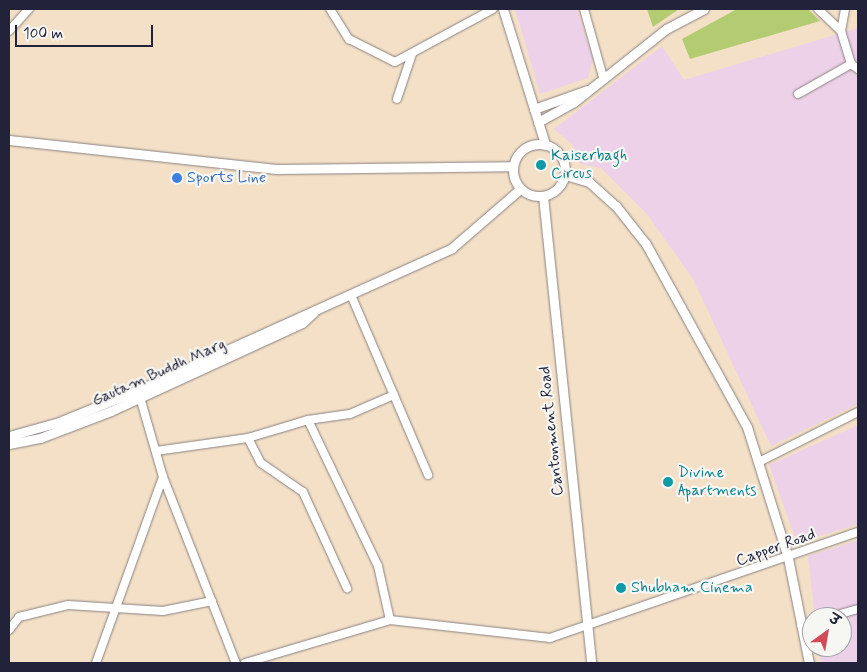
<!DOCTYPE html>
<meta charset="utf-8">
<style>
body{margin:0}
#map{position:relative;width:867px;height:672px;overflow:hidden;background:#f3e0c7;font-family:Mynerve,"Playpen Sans Deva",sans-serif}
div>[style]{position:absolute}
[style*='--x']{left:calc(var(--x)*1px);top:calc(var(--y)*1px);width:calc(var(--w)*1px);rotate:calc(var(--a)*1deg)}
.built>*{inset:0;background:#edd1e9}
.green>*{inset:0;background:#b4cc71}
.roads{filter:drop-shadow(0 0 1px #8a8181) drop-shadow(0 0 1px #8a8181)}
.minor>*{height:8px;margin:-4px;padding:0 4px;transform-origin:4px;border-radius:4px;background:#fff}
.tertiary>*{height:9px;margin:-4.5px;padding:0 4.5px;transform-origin:4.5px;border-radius:4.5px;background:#fff}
.tertiary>.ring{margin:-4.5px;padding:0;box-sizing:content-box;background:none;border:9px solid #fff;border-radius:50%}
.dots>*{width:14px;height:14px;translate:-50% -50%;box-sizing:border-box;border:2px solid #f6f6f2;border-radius:50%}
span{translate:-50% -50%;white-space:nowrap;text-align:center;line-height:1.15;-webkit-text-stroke:4.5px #f6f6f2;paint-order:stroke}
.culture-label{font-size:16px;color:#0d838f}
.left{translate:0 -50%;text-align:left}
.shop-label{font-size:16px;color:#366cbe}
.street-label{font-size:16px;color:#22223b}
.frame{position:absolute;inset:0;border:10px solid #22223b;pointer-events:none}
.north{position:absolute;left:802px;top:607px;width:50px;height:50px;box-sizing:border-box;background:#f6f6f2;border:1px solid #a1a1a9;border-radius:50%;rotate:32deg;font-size:14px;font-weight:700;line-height:20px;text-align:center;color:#22223b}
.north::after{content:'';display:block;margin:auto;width:18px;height:22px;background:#d1495b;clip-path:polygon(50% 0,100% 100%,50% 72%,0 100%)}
.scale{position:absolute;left:15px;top:25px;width:138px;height:22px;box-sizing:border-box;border:2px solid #22223b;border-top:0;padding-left:6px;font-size:15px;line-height:18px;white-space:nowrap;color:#22223b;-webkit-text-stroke:4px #f6f6f2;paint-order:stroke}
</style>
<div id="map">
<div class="built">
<div style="clip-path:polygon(515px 9px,577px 9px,593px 59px,588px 78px,540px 94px)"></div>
<div style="clip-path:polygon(858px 28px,858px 404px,771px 446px,693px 279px,647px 214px,601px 168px,580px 164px,573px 145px,554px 129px,662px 46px,684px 80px)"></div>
<div style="clip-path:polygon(858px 425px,858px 524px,797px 543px,769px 465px)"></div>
<div style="clip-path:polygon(858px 540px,858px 663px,821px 663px,819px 647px,842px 647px,842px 617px,815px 617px,808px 556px)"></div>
</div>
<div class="green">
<div style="clip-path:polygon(647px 9px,679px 9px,653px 27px)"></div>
<div style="clip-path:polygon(737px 9px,808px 9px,820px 21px,690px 59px,682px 39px)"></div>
</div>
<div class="roads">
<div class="minor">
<div style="--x:330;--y:9;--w:36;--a:58"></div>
<div style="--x:349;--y:39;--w:51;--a:26.6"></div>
<div style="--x:395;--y:62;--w:111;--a:-28.4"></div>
<div style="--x:584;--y:9;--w:71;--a:74.4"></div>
<div style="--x:818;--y:9;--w:32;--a:44"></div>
<div style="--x:845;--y:9;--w:22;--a:100"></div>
<div style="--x:841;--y:31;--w:34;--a:73"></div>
<div style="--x:851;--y:64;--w:9;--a:36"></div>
<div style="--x:9;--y:31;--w:30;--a:-48"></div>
<div style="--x:798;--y:94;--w:61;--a:-29.5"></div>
<div style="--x:397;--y:99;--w:47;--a:-71.6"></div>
<div style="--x:351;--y:295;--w:196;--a:66.8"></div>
<div style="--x:308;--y:420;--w:162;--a:64.4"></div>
<div style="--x:378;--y:566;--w:55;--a:77.5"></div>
<div style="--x:248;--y:438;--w:28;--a:63"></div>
<div style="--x:261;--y:463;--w:51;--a:34.6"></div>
<div style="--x:303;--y:492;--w:106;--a:65.4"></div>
<div style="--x:156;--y:451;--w:93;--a:-8"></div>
<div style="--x:248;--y:438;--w:63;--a:-16.7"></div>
<div style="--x:308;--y:420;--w:42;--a:-8.1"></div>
<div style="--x:350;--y:414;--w:48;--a:-23.4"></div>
<div style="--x:759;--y:462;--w:111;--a:-26.8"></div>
<div style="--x:163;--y:477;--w:200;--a:68.6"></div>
<div style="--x:830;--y:617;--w:29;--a:-16"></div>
<div style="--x:801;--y:625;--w:11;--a:-15"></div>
<div style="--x:9;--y:630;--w:16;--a:-52"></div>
<div style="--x:19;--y:617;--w:50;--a:-13.8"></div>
<div style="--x:68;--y:605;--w:95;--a:3.6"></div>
<div style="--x:163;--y:611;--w:50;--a:-11.5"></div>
<div style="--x:96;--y:663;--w:198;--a:-70.2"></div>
<div style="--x:163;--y:477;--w:86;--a:-106.1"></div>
<div style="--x:245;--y:663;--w:151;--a:-16.5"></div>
<div style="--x:390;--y:620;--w:161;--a:6.4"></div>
<div style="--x:550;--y:638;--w:326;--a:-19"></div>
</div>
<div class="tertiary">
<div style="--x:503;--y:9;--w:141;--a:72.7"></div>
<div style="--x:534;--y:109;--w:56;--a:-19.7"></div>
<div style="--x:538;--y:122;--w:41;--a:-29.1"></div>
<div style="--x:574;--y:102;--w:117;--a:-38.4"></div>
<div style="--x:666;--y:29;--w:43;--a:-27.8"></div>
<div style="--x:9;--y:140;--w:271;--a:6.2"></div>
<div style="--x:278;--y:169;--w:234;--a:-0.7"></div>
<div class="ring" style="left:513px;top:144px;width:43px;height:43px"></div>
<div style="--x:565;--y:175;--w:25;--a:16"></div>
<div style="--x:589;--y:182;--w:36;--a:42"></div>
<div style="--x:616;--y:206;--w:48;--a:51.7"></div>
<div style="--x:646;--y:244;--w:209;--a:61.1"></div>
<div style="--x:747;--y:427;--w:137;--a:72.6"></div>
<div style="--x:788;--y:558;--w:107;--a:78.7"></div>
<div style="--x:543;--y:196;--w:469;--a:84.1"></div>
<div style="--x:9;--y:436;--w:52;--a:-15.6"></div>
<div style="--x:59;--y:422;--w:85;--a:-22.1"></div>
<div style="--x:138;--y:390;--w:345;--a:-24.3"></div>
<div style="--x:452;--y:248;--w:90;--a:-40.9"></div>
<div style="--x:9;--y:444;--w:32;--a:-11"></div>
<div style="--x:40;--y:438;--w:76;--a:-20.8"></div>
<div style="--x:111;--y:411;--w:210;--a:-24.7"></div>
<div style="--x:302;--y:323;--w:16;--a:-43"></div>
</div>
</div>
<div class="dots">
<div style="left:541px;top:165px;background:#0f9aa8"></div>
<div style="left:177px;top:178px;background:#3f7fe0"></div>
<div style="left:668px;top:482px;background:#0f9aa8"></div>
<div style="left:621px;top:588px;background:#0f9aa8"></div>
</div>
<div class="culture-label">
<span class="left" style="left:551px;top:165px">Kaiserbagh<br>Circus</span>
<span class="left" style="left:678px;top:482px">Divine<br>Apartments</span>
<span class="left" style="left:631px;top:588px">Shubham Cinema</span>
</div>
<div class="shop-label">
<span class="left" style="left:187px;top:178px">Sports Line</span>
</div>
<div class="street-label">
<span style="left:159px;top:373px;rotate:-24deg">Gautam Buddh Marg</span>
<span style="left:552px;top:431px;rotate:-96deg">Cantonment Road</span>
<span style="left:776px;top:548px;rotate:-20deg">Capper Road</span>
</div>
<div class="frame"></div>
<div class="north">उ</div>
<div class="scale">100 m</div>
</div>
